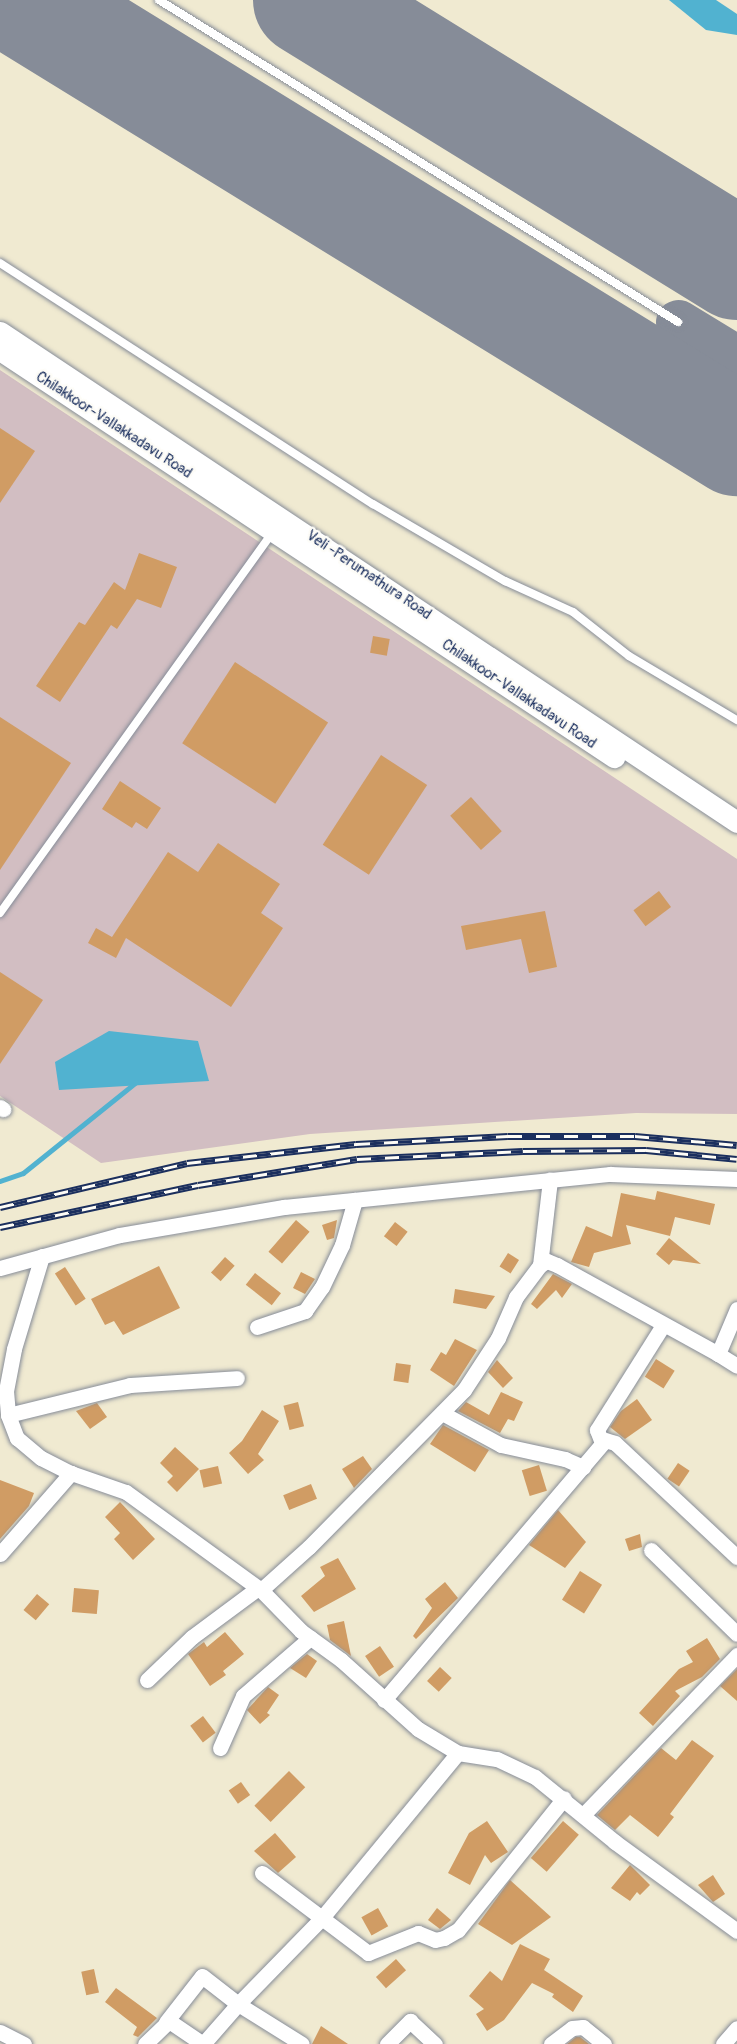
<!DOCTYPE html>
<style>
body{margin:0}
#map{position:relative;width:737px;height:2044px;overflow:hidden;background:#f0ead1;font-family:Pangolin,sans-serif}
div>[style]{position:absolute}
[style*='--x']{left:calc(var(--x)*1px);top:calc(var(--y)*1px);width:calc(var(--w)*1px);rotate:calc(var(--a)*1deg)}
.industrial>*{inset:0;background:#d2bec2}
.water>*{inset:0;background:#51b2d0}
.stream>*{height:5px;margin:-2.5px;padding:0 2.5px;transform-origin:2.5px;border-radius:2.5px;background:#51b2d0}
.taxiway>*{height:45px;margin:-22.5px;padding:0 22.5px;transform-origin:22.5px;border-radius:22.5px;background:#868c98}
.runway>*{height:112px;margin:-56px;padding:0 56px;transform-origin:56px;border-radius:56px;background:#868c98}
.building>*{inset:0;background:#d09c64;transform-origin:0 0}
.roads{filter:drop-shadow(0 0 2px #868c98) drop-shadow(0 0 2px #868c98)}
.service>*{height:8px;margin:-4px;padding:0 4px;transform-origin:4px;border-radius:4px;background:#fff}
.minor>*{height:15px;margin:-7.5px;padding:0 7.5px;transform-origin:7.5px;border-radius:7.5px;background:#fff}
.secondary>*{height:21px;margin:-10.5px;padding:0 10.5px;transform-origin:10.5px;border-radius:10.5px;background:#fff}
.rail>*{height:7px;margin-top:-3.5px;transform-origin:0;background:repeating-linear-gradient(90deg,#fdfcf7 0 14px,#1b2f5e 0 28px);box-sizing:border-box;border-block:2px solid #1b2f5e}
span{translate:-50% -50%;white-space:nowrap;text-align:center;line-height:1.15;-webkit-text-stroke:5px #fdfcf7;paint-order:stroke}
.street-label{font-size:15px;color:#1b2f5e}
</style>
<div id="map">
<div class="industrial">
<div style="clip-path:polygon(0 370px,737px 859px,737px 1114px,636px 1113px,310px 1134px,101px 1163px,0 1096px)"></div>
</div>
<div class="water">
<div style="clip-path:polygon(669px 0,716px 0,737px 14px,737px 35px,706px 30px)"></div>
<div style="clip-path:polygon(109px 1031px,198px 1041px,209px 1081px,59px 1090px,55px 1062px)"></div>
</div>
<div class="stream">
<div style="--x:0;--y:1181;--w:24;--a:-19"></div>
<div style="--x:23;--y:1173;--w:145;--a:-38.8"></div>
</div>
<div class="taxiway">
<div style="--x:678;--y:322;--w:69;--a:31.4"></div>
</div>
<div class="runway">
<div style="--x:22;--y:0;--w:840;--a:31.61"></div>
<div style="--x:309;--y:0;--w:503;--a:31.67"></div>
</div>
<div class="building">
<div style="clip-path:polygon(0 428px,35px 451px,0 503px)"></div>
<div style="clip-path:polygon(139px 553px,177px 567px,161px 608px,137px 599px,117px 629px,111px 625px,60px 702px,36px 686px,79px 622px,85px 625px,114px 582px,125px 590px)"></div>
<div style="left:373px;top:636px;width:17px;height:17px;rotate:10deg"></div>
<div style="left:235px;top:662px;width:111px;height:97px;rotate:33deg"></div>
<div style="clip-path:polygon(0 717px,71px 763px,0 870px)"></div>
<div style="left:381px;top:755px;width:55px;height:107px;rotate:33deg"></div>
<div style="clip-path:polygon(120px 781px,161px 808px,147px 829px,136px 822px,132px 828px,102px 809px)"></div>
<div style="left:471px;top:797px;width:46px;height:28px;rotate:48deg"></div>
<div style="clip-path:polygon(218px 843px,280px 884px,261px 913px,283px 928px,231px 1007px,126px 938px,116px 958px,88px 943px,96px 928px,112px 937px,168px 852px,198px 872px)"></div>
<div style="left:659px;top:891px;width:20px;height:32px;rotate:53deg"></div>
<div style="clip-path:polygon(545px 911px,557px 967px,529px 973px,521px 939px,466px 950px,461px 926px)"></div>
<div style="clip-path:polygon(0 972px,43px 1000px,0 1064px)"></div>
<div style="clip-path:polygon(657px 1191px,715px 1204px,710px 1225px,675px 1217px,670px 1236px,626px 1225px,631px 1244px,594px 1253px,589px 1267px,571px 1262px,586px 1226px,612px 1237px,621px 1193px,655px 1200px)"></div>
<div style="left:296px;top:1220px;width:18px;height:42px;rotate:41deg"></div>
<div style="clip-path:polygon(337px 1220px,334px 1238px,327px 1240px,322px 1225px)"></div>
<div style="left:395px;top:1222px;width:16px;height:18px;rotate:38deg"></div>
<div style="clip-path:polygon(669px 1238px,701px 1264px,673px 1260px,669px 1265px,656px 1254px)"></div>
<div style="left:508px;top:1253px;width:13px;height:16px;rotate:32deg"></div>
<div style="left:225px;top:1257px;width:13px;height:21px;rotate:42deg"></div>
<div style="clip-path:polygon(159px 1266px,180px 1308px,123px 1335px,114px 1321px,105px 1325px,91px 1299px)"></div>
<div style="left:65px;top:1267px;width:38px;height:12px;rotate:57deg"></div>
<div style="clip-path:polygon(301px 1272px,315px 1279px,305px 1294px,293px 1288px)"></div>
<div style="left:255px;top:1273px;width:33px;height:15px;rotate:38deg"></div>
<div style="clip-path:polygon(553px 1274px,572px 1284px,562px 1298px,556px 1290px,537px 1309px,531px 1304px)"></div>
<div style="clip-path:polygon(455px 1289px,495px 1296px,486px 1309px,453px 1303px)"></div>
<div style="clip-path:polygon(455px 1339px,477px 1350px,454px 1386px,430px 1370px,441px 1352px,446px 1355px)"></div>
<div style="left:656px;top:1359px;width:22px;height:21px;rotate:32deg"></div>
<div style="clip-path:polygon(497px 1360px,513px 1378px,503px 1388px,488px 1372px)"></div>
<div style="left:396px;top:1363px;width:15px;height:18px;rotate:8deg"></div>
<div style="clip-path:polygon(501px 1392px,523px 1402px,514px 1421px,508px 1419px,500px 1433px,458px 1411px,466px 1402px,489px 1415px)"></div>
<div style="clip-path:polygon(637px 1399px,652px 1420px,625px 1439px,610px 1427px,621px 1411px)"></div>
<div style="left:298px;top:1402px;width:25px;height:15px;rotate:76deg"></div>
<div style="clip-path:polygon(97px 1403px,107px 1417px,90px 1429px,76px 1411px)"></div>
<div style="clip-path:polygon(262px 1410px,279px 1421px,258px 1454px,264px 1460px,248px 1474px,229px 1453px,242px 1441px)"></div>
<div style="clip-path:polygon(443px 1425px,489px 1450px,475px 1472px,430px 1444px)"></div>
<div style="clip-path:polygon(175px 1447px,199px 1469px,177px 1492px,167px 1482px,173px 1476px,160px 1463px)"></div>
<div style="clip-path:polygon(363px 1456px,372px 1469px,354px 1488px,342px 1469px)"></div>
<div style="left:678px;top:1463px;width:14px;height:19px;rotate:34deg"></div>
<div style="left:539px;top:1465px;width:27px;height:18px;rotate:73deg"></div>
<div style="left:218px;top:1466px;width:18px;height:19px;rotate:77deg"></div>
<div style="clip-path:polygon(0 1480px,34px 1493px,29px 1506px,0 1539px)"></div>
<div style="left:311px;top:1484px;width:16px;height:30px;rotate:68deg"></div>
<div style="clip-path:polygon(120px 1502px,155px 1539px,133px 1560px,114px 1539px,120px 1533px,105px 1517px)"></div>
<div style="clip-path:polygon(558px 1510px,586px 1542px,565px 1568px,529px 1545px)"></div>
<div style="clip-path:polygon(640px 1534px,642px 1547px,629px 1551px,625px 1539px)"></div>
<div style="clip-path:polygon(338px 1558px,356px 1589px,314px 1612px,301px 1596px,325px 1576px,320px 1567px)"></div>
<div style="left:580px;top:1571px;width:26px;height:34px;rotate:32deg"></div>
<div style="clip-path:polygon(445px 1582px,458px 1598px,416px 1639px,413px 1636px,432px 1608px,425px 1599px)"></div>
<div style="left:74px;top:1588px;width:25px;height:24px;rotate:5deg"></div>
<div style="left:37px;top:1594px;width:16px;height:21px;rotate:40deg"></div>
<div style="clip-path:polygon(344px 1621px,351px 1656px,330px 1640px,327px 1625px)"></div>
<div style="clip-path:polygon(225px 1632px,244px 1654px,223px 1671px,226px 1675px,210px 1686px,188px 1654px,204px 1642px,207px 1647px)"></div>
<div style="clip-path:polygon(707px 1638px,720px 1659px,702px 1677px,675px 1691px,680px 1696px,653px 1726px,639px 1713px,679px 1669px,693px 1662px,686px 1651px)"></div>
<div style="left:380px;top:1646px;width:25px;height:18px;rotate:56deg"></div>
<div style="clip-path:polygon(307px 1654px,317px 1661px,306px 1678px,290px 1668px)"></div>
<div style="left:440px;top:1667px;width:16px;height:19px;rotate:43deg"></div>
<div style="clip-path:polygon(737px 1669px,737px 1701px,720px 1686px)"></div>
<div style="clip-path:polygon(268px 1687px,279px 1695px,267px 1713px,270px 1715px,260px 1724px,247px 1710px)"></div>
<div style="left:203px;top:1716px;width:21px;height:16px;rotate:53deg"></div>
<div style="clip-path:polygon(692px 1740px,714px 1756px,670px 1814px,674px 1817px,658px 1837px,630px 1815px,615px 1830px,597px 1815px,661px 1748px,676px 1760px)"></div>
<div style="left:289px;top:1771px;width:23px;height:49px;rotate:45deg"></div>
<div style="left:241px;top:1782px;width:16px;height:15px;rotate:55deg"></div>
<div style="clip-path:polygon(487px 1821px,508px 1852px,491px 1863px,485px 1855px,470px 1885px,448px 1873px,469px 1833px)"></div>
<div style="left:563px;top:1821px;width:21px;height:49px;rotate:41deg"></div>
<div style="clip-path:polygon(275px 1833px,296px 1857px,278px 1873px,254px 1851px)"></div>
<div style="clip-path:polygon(630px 1865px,650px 1885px,640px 1895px,637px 1892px,630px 1901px,611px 1888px)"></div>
<div style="clip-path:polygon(713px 1875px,725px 1894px,713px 1902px,698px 1885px)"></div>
<div style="clip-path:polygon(510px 1880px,551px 1917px,512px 1945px,478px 1924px)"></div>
<div style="left:378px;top:1908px;width:21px;height:19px;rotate:61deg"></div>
<div style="clip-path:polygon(437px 1908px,451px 1920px,440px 1929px,428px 1920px)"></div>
<div style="clip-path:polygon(520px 1944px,550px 1959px,544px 1970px,583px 1996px,573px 2012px,552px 1997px,554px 1994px,532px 1983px,504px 2020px,487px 2031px,476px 2014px,484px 2009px,469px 1996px,490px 1971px,502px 1981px)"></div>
<div style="left:396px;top:1959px;width:15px;height:27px;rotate:48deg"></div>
<div style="left:94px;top:1969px;width:24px;height:13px;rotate:78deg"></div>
<div style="clip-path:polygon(116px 1988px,157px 2018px,138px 2037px,133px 2035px,137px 2027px,105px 2002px)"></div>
<div style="clip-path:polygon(321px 2026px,348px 2044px,312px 2044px)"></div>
<div style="clip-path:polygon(576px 2037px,580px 2037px,589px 2044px,567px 2044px)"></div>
</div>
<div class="roads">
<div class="service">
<div style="--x:159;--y:0;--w:611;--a:31.82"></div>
<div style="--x:0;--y:263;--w:444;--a:32.9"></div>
<div style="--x:373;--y:504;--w:153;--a:30.3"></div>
<div style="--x:505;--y:581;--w:75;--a:24.5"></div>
<div style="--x:573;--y:612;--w:71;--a:38.2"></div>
<div style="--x:629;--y:656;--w:126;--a:30.7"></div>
<div style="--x:0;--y:913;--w:470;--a:-54.4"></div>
</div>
<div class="minor">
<div style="--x:0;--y:1107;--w:4;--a:34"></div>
<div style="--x:42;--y:1256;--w:97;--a:106.8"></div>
<div style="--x:14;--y:1349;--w:43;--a:100.8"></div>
<div style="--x:6;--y:1391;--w:24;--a:85"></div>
<div style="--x:8;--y:1415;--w:25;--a:69"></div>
<div style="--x:17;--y:1438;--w:31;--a:40"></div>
<div style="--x:41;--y:1458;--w:34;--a:27"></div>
<div style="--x:71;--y:1473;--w:58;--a:19.1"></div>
<div style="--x:126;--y:1492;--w:167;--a:36"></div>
<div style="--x:261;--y:1590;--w:57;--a:45.7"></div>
<div style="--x:301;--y:1631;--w:49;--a:35.9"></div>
<div style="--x:341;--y:1660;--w:103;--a:41.9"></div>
<div style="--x:418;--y:1729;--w:47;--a:31"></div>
<div style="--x:458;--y:1753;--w:39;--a:9"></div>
<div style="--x:497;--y:1759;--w:42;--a:25.3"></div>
<div style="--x:535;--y:1777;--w:103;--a:39.1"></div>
<div style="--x:615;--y:1842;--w:151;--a:36.1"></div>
<div style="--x:540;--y:1265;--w:86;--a:-83.3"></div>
<div style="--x:0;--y:1268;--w:124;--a:-15.4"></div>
<div style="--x:120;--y:1235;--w:166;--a:-9.7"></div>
<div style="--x:284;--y:1207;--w:328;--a:-5.8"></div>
<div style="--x:610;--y:1174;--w:127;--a:2.3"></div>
<div style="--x:737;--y:1309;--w:49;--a:112.9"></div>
<div style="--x:718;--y:1354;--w:22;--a:32"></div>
<div style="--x:257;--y:1327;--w:51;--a:-18.4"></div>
<div style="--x:305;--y:1311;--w:29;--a:-55"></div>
<div style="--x:322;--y:1287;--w:47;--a:-64.5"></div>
<div style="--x:342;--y:1245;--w:47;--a:-73.9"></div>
<div style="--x:442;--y:1413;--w:67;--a:28.5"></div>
<div style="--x:501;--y:1445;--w:66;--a:12.3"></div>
<div style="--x:565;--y:1459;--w:20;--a:24"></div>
<div style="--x:8;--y:1415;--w:126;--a:-13.8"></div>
<div style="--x:130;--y:1385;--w:107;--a:-3.7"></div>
<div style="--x:602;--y:1443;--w:14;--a:-111"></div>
<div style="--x:597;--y:1430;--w:124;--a:-57.8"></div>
<div style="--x:651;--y:1550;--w:120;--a:44.3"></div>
<div style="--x:0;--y:1554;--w:108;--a:-48.8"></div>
<div style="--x:261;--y:1590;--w:64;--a:-41.9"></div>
<div style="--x:309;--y:1547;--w:221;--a:-45.4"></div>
<div style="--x:464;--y:1390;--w:62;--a:-56.8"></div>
<div style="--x:498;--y:1338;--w:45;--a:-66.3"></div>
<div style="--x:516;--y:1297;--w:40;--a:-53"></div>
<div style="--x:540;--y:1265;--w:8;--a:-30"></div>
<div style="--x:547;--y:1261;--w:11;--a:22"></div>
<div style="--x:557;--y:1265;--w:184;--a:28.9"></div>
<div style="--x:147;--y:1680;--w:62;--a:-43.7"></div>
<div style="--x:192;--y:1637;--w:82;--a:-36.6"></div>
<div style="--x:384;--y:1700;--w:341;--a:-49.6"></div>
<div style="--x:605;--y:1440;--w:10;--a:17"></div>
<div style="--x:615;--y:1443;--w:167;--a:43.1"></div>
<div style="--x:220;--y:1748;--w:57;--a:-66.1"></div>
<div style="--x:243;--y:1696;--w:89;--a:-40.9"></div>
<div style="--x:584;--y:1814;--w:221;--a:-46.1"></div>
<div style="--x:262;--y:1873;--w:133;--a:37"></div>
<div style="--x:368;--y:1953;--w:54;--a:-21.8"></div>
<div style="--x:418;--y:1933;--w:18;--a:22"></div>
<div style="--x:435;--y:1940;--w:9;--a:-13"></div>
<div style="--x:444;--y:1938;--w:16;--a:-30"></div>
<div style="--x:458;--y:1930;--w:169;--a:-51.2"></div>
<div style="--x:166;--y:2022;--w:58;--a:-52"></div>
<div style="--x:202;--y:1976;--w:46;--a:37.9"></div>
<div style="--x:238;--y:2004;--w:119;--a:-45.7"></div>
<div style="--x:321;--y:1919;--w:215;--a:-50.5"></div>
<div style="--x:0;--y:2032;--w:27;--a:27"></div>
<div style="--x:145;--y:2044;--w:33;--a:-44"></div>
<div style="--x:169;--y:2021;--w:41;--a:34.1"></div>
<div style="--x:203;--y:2044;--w:53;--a:-48.8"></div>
<div style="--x:238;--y:2004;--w:75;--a:32"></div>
<div style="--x:387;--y:2044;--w:33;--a:-45"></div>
<div style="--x:410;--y:2021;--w:34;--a:43"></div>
<div style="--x:551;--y:2044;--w:26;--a:-37"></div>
<div style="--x:572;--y:2028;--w:11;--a:-5"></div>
<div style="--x:583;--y:2027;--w:27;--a:39"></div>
<div style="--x:723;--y:2044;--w:21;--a:-49"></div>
</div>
<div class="secondary">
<div style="--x:0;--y:332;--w:885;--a:33.62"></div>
<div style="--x:0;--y:350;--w:737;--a:33.54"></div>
</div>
</div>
<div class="rail">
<div style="--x:0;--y:1207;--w:192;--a:-13.2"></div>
<div style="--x:187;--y:1163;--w:170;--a:-6.4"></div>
<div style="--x:356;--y:1144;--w:152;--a:-3"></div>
<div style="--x:508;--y:1136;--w:127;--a:0"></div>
<div style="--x:635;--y:1136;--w:102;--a:5"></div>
<div style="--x:0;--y:1227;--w:202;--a:-12"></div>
<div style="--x:198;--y:1185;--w:161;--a:-9.3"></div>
<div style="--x:357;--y:1159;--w:166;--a:-2.8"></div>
<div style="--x:523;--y:1151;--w:123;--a:-0.5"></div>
<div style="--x:646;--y:1150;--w:91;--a:5.6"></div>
</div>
<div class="street-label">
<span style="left:114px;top:425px;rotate:33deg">Chilakkoor-Vallakkadavu Road</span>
<span style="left:369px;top:575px;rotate:34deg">Veli -Perumathura Road</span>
<span style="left:519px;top:694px;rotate:34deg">Chilakkoor-Vallakkadavu Road</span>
</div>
</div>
